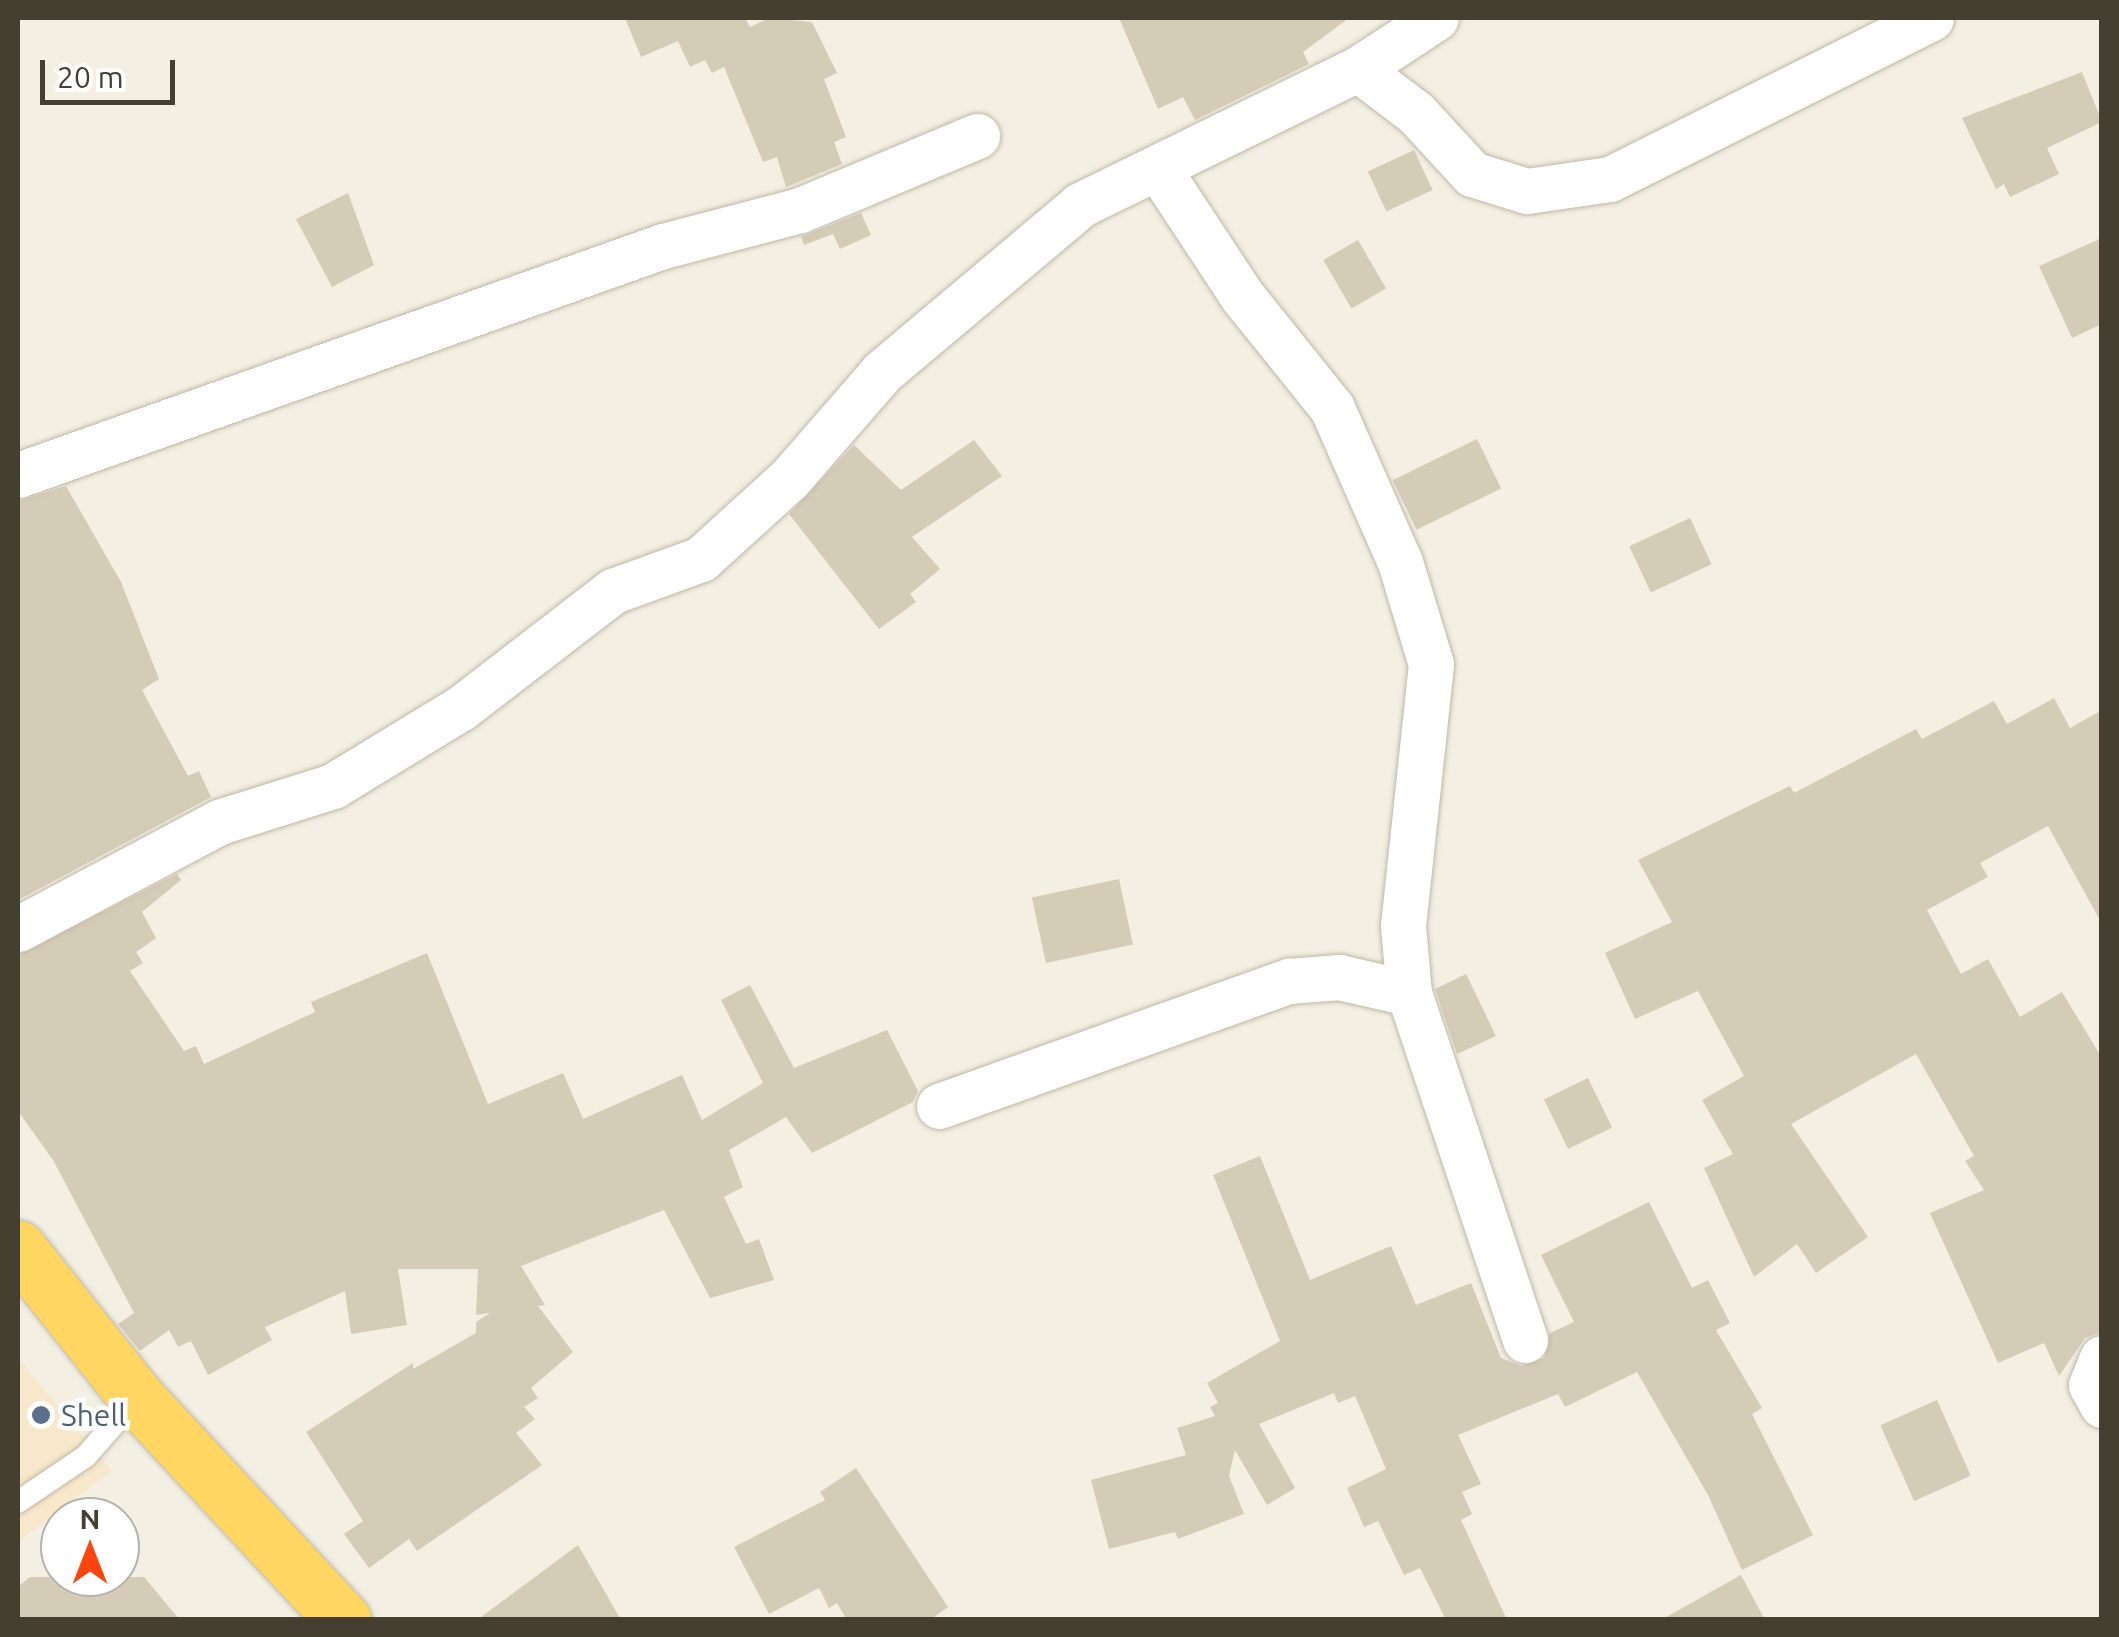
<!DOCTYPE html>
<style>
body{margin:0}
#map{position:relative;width:2119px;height:1637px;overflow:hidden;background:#f3efe3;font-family:Ubuntu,sans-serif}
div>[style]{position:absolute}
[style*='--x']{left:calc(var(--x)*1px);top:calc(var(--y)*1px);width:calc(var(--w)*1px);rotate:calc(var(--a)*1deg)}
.commercial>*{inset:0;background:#f8e8cb}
.building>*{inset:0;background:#d5ccb7;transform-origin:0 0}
.roads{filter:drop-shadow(0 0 2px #bfb8a5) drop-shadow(0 0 2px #bfb8a5)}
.lane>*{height:22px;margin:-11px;padding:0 11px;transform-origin:11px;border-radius:11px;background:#fff}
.street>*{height:45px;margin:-22.5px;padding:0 22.5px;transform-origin:22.5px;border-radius:22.5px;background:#fff}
.highway>*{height:55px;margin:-27.5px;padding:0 27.5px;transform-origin:27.5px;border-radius:27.5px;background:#ffd662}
.dots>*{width:28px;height:28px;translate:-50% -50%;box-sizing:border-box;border:5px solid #fff;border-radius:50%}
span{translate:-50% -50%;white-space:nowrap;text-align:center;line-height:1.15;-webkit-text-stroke:9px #fff;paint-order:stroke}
.service-label{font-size:30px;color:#4e5e75}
.left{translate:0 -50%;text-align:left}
.frame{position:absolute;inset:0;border:20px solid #453f32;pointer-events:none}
.north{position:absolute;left:40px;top:1497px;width:100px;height:100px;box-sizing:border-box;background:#fff;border:2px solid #b5b2ad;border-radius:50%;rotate:0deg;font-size:28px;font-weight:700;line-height:40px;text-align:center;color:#453f32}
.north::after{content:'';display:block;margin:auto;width:35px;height:45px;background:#ff440e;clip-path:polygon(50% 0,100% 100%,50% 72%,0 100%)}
.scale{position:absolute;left:40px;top:60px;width:135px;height:45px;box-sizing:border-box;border:5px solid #453f32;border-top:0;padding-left:12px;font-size:30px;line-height:35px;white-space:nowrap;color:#453f32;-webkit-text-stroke:8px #fff;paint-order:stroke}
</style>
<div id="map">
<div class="commercial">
<div style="clip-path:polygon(18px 1358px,112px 1471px,18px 1542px)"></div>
</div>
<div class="building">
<div style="clip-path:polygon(625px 18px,745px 18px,750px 27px,769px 18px,812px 22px,837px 73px,824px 79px,846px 137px,834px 142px,842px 164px,786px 187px,777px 157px,763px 162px,724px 67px,712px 73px,705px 60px,690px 67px,678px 41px,641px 57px)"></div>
<div style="clip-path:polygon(1119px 18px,1349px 18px,1303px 52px,1309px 64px,1195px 120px,1183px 97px,1158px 109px)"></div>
<div style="clip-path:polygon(2082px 72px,2102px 122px,2047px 148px,2059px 174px,2010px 197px,2004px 184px,1996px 189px,1962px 118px)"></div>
<div style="left:1414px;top:150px;width:44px;height:51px;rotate:65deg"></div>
<div style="clip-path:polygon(348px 193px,374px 265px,332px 287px,296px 219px)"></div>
<div style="clip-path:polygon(861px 213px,871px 235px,840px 249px,833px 234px,804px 245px,801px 237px)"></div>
<div style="clip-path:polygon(2102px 238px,2102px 324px,2072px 338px,2039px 266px)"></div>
<div style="left:1358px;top:240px;width:56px;height:40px;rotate:60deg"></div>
<div style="left:1477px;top:439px;width:55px;height:94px;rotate:64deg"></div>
<div style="clip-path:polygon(974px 440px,1002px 476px,912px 537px,940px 569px,910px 594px,916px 602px,879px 629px,789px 514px,854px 445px,901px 490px)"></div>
<div style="clip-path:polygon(66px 486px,121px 582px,159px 679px,142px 690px,188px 776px,199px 771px,211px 797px,18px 900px,18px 501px)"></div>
<div style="left:1690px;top:518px;width:51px;height:67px;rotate:65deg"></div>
<div style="clip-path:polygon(2054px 698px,2070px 728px,2102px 710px,2102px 924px,2048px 826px,1980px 863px,1988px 877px,1927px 910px,1961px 974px,1988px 959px,2020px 1017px,2062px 992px,2102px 1058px,2102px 1332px,2085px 1338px,2059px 1376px,2044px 1343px,1998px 1363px,1930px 1213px,1984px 1190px,1965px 1161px,1974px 1156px,1916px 1054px,1791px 1124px,1868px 1237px,1816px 1273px,1797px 1244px,1754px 1277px,1704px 1168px,1733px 1154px,1702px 1100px,1744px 1076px,1698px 991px,1635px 1019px,1605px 953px,1672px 922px,1638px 860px,1790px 786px,1794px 793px,1916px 729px,1922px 739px,1994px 701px,2007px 724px)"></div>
<div style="clip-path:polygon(177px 874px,181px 880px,142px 912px,156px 938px,136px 952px,143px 963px,130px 971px,184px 1051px,196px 1046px,204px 1064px,315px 1012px,311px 1002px,427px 953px,488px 1104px,563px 1073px,583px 1119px,682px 1075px,702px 1120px,763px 1083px,721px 1000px,750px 985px,794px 1068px,887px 1030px,918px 1091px,913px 1102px,812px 1153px,786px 1117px,729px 1150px,743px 1187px,724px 1197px,746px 1244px,759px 1239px,774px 1280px,710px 1298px,664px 1210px,521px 1266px,545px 1305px,538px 1306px,573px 1352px,531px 1388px,538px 1398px,524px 1407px,535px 1419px,516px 1433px,542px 1465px,417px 1551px,409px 1539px,369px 1568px,344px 1534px,363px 1521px,306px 1432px,413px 1363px,413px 1369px,476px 1333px,476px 1322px,490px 1313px,476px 1315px,478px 1269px,398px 1269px,407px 1325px,351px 1334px,345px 1291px,265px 1327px,272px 1340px,208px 1375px,191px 1341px,178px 1347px,169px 1330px,140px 1351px,118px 1324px,134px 1313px,53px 1160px,18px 1111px,18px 955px)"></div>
<div style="left:1119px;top:879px;width:67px;height:89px;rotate:78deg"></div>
<div style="clip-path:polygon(1466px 974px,1496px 1036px,1457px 1054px,1435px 989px)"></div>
<div style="left:1588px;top:1078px;width:55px;height:49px;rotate:64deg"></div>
<div style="clip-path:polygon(1260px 1156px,1310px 1280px,1391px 1246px,1416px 1305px,1471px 1283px,1501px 1358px,1521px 1366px,1544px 1358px,1550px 1333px,1574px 1322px,1541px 1255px,1649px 1202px,1692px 1288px,1708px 1280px,1730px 1323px,1716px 1330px,1762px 1408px,1752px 1414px,1813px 1535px,1742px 1570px,1708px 1495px,1637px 1372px,1565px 1407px,1558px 1394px,1458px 1435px,1481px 1484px,1462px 1492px,1472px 1514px,1461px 1520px,1507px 1620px,1446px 1620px,1420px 1568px,1404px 1575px,1378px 1521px,1364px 1527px,1347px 1488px,1386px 1469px,1355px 1396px,1338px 1403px,1334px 1393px,1259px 1424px,1295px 1488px,1267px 1505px,1235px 1450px,1229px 1476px,1244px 1514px,1178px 1539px,1175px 1532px,1109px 1549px,1091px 1480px,1186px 1455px,1177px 1428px,1215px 1416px,1210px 1407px,1218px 1403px,1207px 1383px,1280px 1341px,1213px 1175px)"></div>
<div style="left:1937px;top:1400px;width:83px;height:62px;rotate:66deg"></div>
<div style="clip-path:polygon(856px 1468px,948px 1607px,930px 1620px,847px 1620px,837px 1603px,829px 1608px,819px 1588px,769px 1614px,734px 1547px,825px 1500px,820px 1492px)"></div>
<div style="clip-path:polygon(578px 1545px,621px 1620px,477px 1620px)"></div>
<div style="clip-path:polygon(1741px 1575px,1765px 1620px,1661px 1620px)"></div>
<div style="clip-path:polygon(30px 1577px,144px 1577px,180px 1620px,18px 1620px,18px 1587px)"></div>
</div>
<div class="roads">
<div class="lane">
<div style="--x:18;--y:1502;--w:82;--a:-34.1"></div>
<div style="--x:86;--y:1456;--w:77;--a:-48.7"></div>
</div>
<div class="street">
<div style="--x:1358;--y:69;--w:73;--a:37.2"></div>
<div style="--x:1416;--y:113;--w:83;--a:47.4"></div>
<div style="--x:1472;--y:174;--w:58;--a:17.2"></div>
<div style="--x:1527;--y:191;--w:84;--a:-8.2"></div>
<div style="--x:1610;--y:179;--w:359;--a:-26.6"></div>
<div style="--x:1159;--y:170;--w:151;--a:56.6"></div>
<div style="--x:1242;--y:296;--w:144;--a:51.2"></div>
<div style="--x:1332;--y:408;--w:168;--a:66.2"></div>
<div style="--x:1400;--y:562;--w:107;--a:73.1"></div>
<div style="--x:1431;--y:664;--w:263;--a:96.1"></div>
<div style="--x:1403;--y:926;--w:67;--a:84.9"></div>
<div style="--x:1409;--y:993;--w:366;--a:71.5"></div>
<div style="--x:18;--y:475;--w:684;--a:-19.55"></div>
<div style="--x:663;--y:246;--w:142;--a:-14.7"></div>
<div style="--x:800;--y:210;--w:192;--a:-22.7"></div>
<div style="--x:18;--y:929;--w:228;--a:-28"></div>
<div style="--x:219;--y:822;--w:120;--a:-17.5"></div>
<div style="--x:333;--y:786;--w:150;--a:-31.4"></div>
<div style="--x:461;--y:708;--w:192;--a:-37.6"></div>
<div style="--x:613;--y:591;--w:94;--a:-20"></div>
<div style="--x:701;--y:559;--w:120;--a:-42.3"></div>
<div style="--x:790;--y:478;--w:140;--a:-49"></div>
<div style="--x:882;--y:372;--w:259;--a:-40.1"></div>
<div style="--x:1080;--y:205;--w:309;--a:-26.1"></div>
<div style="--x:1358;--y:69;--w:93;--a:-33.2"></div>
<div style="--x:939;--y:1106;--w:372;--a:-19.7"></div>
<div style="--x:1289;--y:981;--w:50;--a:-4.6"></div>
<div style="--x:1339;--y:977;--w:72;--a:12.9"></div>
<div style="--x:2102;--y:1358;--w:29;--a:112"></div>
<div style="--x:2091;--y:1385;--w:23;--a:61"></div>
</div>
<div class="highway">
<div style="--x:18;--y:1248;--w:191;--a:51.6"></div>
<div style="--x:137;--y:1398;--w:303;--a:47.1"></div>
</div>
</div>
<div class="dots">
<div style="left:41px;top:1415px;background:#5c6f8a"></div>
</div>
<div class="service-label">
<span class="left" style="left:61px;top:1415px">Shell</span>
</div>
<div class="frame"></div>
<div class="north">N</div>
<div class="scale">20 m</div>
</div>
